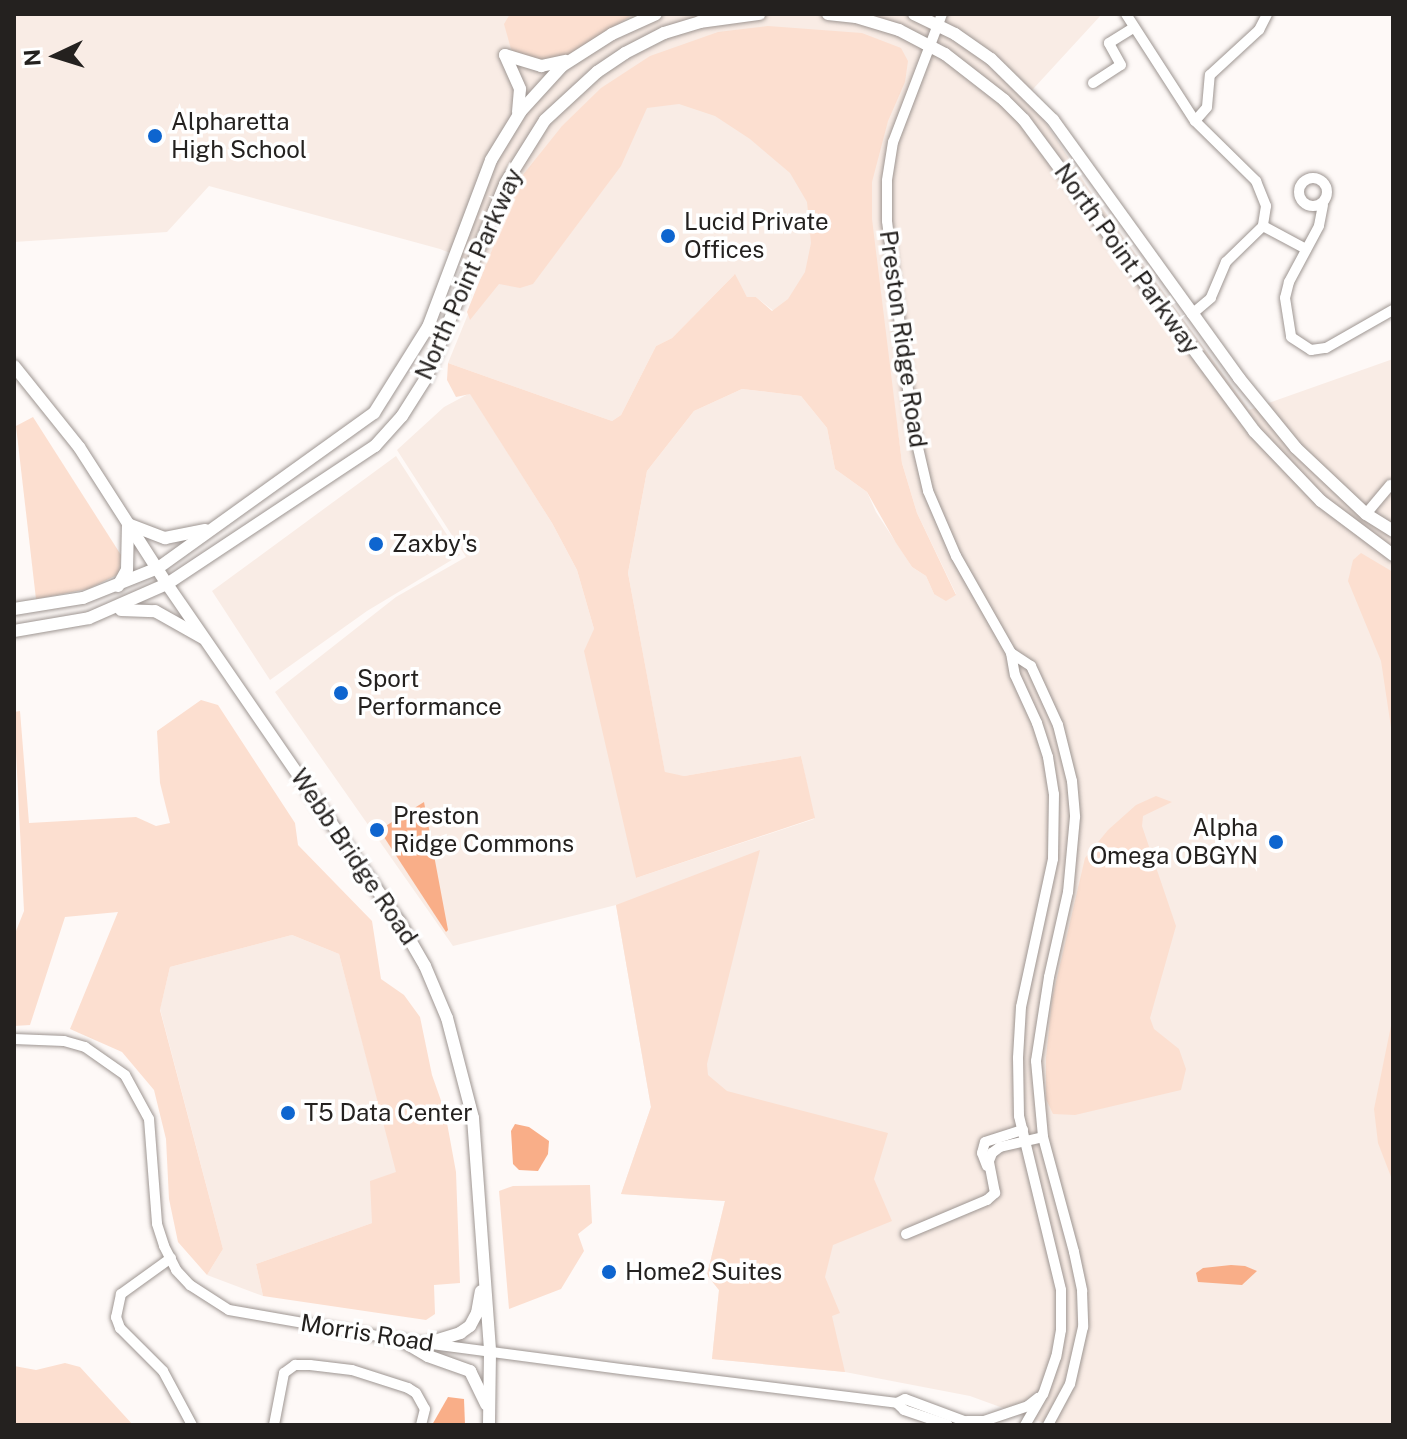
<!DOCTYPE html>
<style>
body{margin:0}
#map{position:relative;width:1407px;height:1439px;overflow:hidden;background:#fef9f7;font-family:"Public Sans",sans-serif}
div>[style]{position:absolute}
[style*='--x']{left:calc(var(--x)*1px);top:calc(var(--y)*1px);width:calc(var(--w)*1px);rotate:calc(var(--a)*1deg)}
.built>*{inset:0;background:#f9ece5}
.green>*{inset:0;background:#fcdfd0}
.water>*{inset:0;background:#f9ae88}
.roads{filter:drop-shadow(0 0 2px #9e9692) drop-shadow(0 0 2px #9e9692)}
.minor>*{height:10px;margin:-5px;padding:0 5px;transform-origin:5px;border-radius:5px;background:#fff}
.minor>.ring{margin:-5px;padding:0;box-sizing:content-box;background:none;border:10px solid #fff;border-radius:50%}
.tertiary>*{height:12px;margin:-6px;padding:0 6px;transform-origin:6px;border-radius:6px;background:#fff}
.dots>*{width:22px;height:22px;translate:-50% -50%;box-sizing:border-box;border:4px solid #fff;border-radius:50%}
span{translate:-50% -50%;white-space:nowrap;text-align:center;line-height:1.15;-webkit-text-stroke:7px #fff;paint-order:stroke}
.poi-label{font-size:24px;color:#24211f}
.left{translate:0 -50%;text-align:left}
.right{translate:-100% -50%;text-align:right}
.street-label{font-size:24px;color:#24211f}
.frame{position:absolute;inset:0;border:16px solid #24211f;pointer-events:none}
.north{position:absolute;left:16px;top:16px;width:80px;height:80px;-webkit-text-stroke:6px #fff;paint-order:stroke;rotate:266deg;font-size:22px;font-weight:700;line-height:32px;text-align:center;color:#24211f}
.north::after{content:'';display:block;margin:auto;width:28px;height:36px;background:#24211f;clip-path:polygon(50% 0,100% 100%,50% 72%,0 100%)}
</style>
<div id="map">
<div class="built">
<div style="clip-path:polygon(14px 14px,1102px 14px,1023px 100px,1040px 114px,1092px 194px,1249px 410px,1393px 359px,1393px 1425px,1050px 1425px,970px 1396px,845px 1372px,712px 1359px,719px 1290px,707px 1275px,725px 1201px,621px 1194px,651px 1107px,616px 905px,453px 946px,275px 692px,396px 597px,466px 557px,397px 450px,444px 407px,470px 393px,552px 523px,577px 570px,594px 629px,636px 878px,814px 819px,801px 756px,684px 776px,665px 773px,628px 573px,647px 471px,694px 411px,742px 389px,801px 396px,827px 428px,835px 469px,867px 492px,876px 512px,912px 567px,926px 576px,934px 594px,956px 594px,917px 513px,902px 463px,883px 320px,786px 321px,756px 297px,747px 297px,734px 275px,672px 338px,656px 346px,621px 415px,612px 421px,448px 363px,487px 268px,440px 249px,209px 186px,167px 232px,14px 242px)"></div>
<div style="clip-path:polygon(396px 456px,460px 555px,367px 611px,270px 680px,212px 591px)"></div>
<div style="clip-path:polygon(292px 935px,339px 954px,397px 1172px,372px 1223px,256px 1264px,263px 1296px,207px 1275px,223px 1249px,160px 1009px,170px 967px)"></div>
</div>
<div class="green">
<div style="clip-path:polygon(510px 14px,634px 14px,564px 57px,542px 63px,521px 58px,511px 49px,504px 24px)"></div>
<div style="clip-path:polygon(768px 26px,862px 33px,901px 48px,908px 61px,905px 82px,888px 121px,872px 182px,872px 219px,902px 463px,917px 513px,956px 595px,946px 601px,934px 594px,926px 576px,912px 567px,896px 543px,867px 492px,835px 469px,827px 428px,801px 396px,742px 389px,694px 411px,647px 471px,628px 573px,665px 772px,684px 776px,801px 756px,815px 818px,636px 878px,584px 651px,594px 629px,577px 570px,552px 523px,470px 394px,456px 397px,447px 380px,448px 363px,612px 421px,621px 415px,656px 346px,672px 338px,735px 274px,747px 297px,756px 297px,772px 311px,788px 299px,805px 272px,811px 243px,807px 202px,790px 173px,750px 139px,715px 116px,679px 104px,647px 108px,621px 166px,533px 284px,520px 288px,499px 284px,470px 320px,467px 312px,522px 176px,562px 126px,601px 88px,650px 56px,718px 32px)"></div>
<div style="clip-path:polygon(33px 417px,121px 555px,119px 574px,88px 589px,36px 599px,16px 426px)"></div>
<div style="clip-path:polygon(1361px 553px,1393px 572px,1393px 845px,1392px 734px,1381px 661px,1348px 581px,1353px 560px)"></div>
<div style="clip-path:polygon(201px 700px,218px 705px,295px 823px,298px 845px,372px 921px,381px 979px,404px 995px,420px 1017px,432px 1075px,445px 1112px,456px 1172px,460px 1283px,434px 1285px,435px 1314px,426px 1320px,263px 1296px,256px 1264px,372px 1223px,370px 1181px,396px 1172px,339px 954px,292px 935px,170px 967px,160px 1010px,223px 1249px,207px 1275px,178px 1242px,169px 1199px,166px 1139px,154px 1090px,122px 1052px,70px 1029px,118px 912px,65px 917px,30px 1025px,14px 1026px,14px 936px,24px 911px,14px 712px,20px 711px,29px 823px,136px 817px,156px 826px,170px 823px,160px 783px,157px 731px)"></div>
<div style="clip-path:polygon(1156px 796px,1172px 802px,1143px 816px,1142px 826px,1176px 926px,1150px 1018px,1154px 1029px,1179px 1049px,1186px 1069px,1181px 1090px,1075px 1115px,1053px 1114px,1046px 1099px,1046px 1058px,1052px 999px,1085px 858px,1108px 830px,1136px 805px)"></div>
<div style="clip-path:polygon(760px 850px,707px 1064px,708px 1075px,727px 1091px,888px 1133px,874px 1179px,892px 1221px,833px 1245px,825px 1277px,840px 1313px,832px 1316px,845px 1372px,712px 1359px,719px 1290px,707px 1275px,725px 1201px,621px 1194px,651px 1107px,616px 905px)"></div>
<div style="clip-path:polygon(1393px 1016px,1393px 1182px,1378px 1143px,1374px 1109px)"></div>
<div style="clip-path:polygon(590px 1185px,592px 1223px,578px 1234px,584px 1251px,561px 1289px,509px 1309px,499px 1191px,513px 1186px)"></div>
<div style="clip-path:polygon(65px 1363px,80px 1367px,133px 1425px,14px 1425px,14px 1366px,36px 1370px)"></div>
</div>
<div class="water">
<div style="clip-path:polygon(424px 802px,448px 930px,446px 932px,382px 834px,384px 827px)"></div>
<div style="clip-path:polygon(515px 1124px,529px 1127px,549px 1141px,548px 1154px,538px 1171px,519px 1170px,513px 1164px,511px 1131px)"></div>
<div style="clip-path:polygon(1231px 1265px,1245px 1266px,1257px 1271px,1242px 1285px,1198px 1282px,1196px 1273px,1203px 1268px)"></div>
<div style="clip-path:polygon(448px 1397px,464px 1399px,465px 1425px,432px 1425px)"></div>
</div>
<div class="roads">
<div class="minor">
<div style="--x:942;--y:14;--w:137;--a:110.9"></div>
<div style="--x:893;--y:142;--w:39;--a:99"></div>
<div style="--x:887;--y:181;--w:40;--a:90"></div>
<div style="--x:887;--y:221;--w:203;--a:82.9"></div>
<div style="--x:912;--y:422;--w:71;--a:76.9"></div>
<div style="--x:928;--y:491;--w:71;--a:66.7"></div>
<div style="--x:956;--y:556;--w:112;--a:60.4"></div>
<div style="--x:1011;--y:653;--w:22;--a:80"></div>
<div style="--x:1015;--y:675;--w:53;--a:65.4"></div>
<div style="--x:1037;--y:723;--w:36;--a:72"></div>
<div style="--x:1048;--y:757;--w:37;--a:81"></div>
<div style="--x:1054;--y:794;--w:65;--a:90.9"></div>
<div style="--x:1053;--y:859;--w:151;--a:102.2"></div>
<div style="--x:1021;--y:1007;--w:51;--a:93.4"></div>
<div style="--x:1018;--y:1058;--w:58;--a:89"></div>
<div style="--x:1019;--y:1116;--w:179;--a:76.4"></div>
<div style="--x:1061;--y:1290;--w:40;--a:90"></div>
<div style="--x:1061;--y:1330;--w:27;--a:100"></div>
<div style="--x:1056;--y:1357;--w:39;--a:109"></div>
<div style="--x:1043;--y:1394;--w:36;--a:120"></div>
<div style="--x:1126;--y:14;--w:127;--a:57.2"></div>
<div style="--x:1195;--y:121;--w:86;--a:44.5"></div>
<div style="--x:1256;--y:181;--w:27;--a:68"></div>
<div style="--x:1266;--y:206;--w:20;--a:99"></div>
<div style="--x:1263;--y:226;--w:52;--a:135.8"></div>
<div style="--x:1226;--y:262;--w:39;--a:113"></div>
<div style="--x:1211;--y:298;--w:25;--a:140"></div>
<div style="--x:1093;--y:83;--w:33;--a:-33"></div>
<div style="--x:1121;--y:65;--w:25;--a:-119"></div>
<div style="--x:1109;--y:43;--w:28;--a:-32"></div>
<div style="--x:1195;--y:121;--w:18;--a:-49"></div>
<div style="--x:1207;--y:107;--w:32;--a:-85"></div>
<div style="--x:1210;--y:75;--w:67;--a:-42.6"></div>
<div style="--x:1259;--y:30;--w:18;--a:-63"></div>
<div class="ring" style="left:1299px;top:178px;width:18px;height:18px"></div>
<div style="--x:1323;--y:205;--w:21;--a:101"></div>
<div style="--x:1319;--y:226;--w:64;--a:118.2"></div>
<div style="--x:1289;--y:282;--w:16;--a:104"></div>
<div style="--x:1285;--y:298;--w:39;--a:81"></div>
<div style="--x:1291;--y:337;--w:24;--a:33"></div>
<div style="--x:1311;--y:350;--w:15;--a:-8"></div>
<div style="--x:1326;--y:348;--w:77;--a:-29.6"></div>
<div style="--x:1263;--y:226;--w:49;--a:28.1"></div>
<div style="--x:1366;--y:514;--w:38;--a:-50"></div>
<div style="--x:1011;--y:653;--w:24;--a:33"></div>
<div style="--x:1031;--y:666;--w:65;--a:65.4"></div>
<div style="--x:1058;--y:725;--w:58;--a:76"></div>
<div style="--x:1072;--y:781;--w:36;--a:85"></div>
<div style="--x:1075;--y:817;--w:75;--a:95.3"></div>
<div style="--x:1068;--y:892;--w:87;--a:102.6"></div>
<div style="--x:1049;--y:977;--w:85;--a:98.8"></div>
<div style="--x:1036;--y:1061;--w:76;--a:84.7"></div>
<div style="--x:1043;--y:1137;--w:119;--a:74.9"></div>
<div style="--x:1074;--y:1252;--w:40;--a:78"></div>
<div style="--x:1082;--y:1291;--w:36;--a:88"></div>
<div style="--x:1083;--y:1327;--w:58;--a:102.8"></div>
<div style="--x:1070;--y:1384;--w:47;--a:118.2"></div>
<div style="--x:14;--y:1039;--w:50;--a:2.3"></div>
<div style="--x:64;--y:1041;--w:22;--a:16"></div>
<div style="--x:85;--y:1047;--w:49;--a:35"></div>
<div style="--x:125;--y:1075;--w:50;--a:61.4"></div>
<div style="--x:149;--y:1119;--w:105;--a:85.6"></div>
<div style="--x:157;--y:1224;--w:23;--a:72"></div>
<div style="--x:164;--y:1246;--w:27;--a:63"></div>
<div style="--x:176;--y:1270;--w:21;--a:47"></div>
<div style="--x:190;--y:1285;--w:46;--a:32.7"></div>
<div style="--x:229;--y:1310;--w:175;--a:9.9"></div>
<div style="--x:401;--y:1340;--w:230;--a:7.5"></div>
<div style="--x:629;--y:1370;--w:270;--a:7"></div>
<div style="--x:897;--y:1403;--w:9;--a:-27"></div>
<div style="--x:905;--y:1399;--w:75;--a:20.4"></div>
<div style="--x:987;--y:1166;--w:14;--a:-111"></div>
<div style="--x:982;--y:1153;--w:11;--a:-75"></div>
<div style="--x:985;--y:1142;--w:40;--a:-18"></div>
<div style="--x:906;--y:1234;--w:88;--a:-22.8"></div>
<div style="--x:987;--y:1200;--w:11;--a:-41"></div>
<div style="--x:995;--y:1193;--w:33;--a:-101"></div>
<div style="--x:989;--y:1161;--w:9;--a:-69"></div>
<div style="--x:992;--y:1153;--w:10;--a:-37"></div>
<div style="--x:1000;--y:1147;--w:44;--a:-13.1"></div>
<div style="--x:171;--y:1258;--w:62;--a:144.2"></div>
<div style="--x:121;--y:1294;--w:24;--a:102"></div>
<div style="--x:116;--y:1317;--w:12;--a:70"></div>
<div style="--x:120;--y:1328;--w:61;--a:45"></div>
<div style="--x:163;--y:1371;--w:61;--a:61.8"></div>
<div style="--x:897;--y:1403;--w:10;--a:45"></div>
<div style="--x:904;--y:1410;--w:46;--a:18.8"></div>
<div style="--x:967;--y:1421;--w:17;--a:0"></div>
<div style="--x:984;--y:1421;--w:46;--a:-18.8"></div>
<div style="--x:1028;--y:1406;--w:13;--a:-39"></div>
<div style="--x:274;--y:1425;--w:53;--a:-79.1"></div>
<div style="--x:284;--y:1373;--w:14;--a:-36"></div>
<div style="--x:295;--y:1365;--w:15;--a:0"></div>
<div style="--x:310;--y:1365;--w:42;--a:6.8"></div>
<div style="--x:352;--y:1370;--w:59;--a:17.8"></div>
<div style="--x:408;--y:1388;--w:9;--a:32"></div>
<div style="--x:416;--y:1393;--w:18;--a:61"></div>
<div style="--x:425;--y:1409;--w:16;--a:104"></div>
</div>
<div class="tertiary">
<div style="--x:828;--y:14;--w:28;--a:6"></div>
<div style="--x:856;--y:17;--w:45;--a:16.8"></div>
<div style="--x:899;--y:30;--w:52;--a:27.6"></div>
<div style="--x:945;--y:54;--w:75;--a:37.9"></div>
<div style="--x:1004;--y:100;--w:28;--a:45"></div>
<div style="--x:1024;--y:120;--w:387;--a:53.5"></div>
<div style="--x:1254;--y:431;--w:97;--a:46.3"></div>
<div style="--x:1321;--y:501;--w:90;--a:36.9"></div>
<div style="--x:914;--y:14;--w:46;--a:26"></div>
<div style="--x:955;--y:34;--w:44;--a:34.8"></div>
<div style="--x:991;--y:59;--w:87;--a:44.5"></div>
<div style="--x:1053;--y:120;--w:318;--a:54.2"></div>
<div style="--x:1239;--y:378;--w:90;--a:50.8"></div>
<div style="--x:1296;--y:448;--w:96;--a:43.3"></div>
<div style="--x:1366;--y:514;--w:32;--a:32"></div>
<div style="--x:505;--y:55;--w:37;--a:66"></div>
<div style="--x:520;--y:89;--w:23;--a:95"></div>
<div style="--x:505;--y:55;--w:38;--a:17"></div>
<div style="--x:541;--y:66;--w:25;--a:-12"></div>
<div style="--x:14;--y:366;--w:104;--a:51.3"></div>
<div style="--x:79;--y:447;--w:163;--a:57.3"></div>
<div style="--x:167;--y:584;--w:409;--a:55.5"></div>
<div style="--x:399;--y:921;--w:52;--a:60"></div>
<div style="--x:425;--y:966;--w:56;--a:67.1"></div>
<div style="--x:447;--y:1018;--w:103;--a:75.4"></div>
<div style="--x:473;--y:1118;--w:235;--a:85.8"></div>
<div style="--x:490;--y:1352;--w:73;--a:90.8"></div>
<div style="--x:128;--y:524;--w:40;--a:21"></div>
<div style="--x:165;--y:538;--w:41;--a:-11.3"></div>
<div style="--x:118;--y:586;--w:18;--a:-61"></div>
<div style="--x:127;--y:570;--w:46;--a:-88.8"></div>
<div style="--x:14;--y:609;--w:70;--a:-9.1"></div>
<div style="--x:83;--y:598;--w:81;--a:-21.8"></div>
<div style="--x:158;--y:568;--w:266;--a:-35.7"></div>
<div style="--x:374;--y:413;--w:102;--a:-57.9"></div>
<div style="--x:428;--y:327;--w:178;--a:-69.3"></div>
<div style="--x:491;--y:160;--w:57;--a:-58.5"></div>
<div style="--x:521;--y:111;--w:61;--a:-47.7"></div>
<div style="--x:562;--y:66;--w:59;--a:-32.6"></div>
<div style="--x:612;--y:34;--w:48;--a:-24.4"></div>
<div style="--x:121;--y:610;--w:34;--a:2"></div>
<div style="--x:155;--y:611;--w:55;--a:29.4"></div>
<div style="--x:14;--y:631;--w:76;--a:-9.8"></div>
<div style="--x:89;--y:618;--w:85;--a:-23.6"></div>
<div style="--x:167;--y:584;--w:250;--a:-33.6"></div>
<div style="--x:375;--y:446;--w:40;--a:-48"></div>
<div style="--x:402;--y:416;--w:45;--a:-57.7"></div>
<div style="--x:426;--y:378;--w:209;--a:-67.8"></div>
<div style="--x:505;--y:184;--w:75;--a:-58"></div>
<div style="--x:545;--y:120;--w:71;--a:-42.7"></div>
<div style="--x:597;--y:72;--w:34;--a:-34"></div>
<div style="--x:625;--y:53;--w:44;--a:-27.1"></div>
<div style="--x:664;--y:33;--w:38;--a:-17"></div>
<div style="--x:700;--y:22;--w:60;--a:-7.7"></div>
<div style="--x:401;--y:1340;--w:31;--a:31"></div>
<div style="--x:428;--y:1356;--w:45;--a:19.7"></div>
<div style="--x:470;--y:1371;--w:37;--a:64"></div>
<div style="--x:428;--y:1343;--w:34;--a:-17"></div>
<div style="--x:460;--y:1333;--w:12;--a:-35"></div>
<div style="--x:470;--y:1326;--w:15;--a:-62"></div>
<div style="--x:477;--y:1313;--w:22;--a:-80"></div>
</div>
</div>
<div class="dots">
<div style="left:155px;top:136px;background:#0e65cf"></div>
<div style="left:668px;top:236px;background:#0e65cf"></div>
<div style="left:376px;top:544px;background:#0e65cf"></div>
<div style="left:341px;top:693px;background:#0e65cf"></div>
<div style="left:377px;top:830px;background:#0e65cf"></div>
<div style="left:1276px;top:842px;background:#0e65cf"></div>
<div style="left:288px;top:1113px;background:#0e65cf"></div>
<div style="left:609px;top:1272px;background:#0e65cf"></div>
</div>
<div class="poi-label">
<span class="left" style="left:171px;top:136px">Alpharetta<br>High School</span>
<span class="left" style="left:684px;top:236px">Lucid Private<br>Offices</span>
<span class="left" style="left:392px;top:544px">Zaxby's</span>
<span class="left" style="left:357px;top:693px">Sport<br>Performance</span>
<span class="left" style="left:393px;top:830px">Preston<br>Ridge Commons</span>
<span class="right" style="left:1258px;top:842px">Alpha<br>Omega OBGYN</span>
<span class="left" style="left:304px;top:1113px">T5 Data Center</span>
<span class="left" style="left:625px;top:1272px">Home2 Suites</span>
</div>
<div class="street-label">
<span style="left:1127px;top:259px;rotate:54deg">North Point Parkway</span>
<span style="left:469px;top:274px;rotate:-66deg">North Point Parkway</span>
<span style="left:903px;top:339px;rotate:82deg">Preston Ridge Road</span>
<span style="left:354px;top:857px;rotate:56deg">Webb Bridge Road</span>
<span style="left:367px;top:1333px;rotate:9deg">Morris Road</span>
</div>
<div class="frame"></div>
<div class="north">N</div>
</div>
